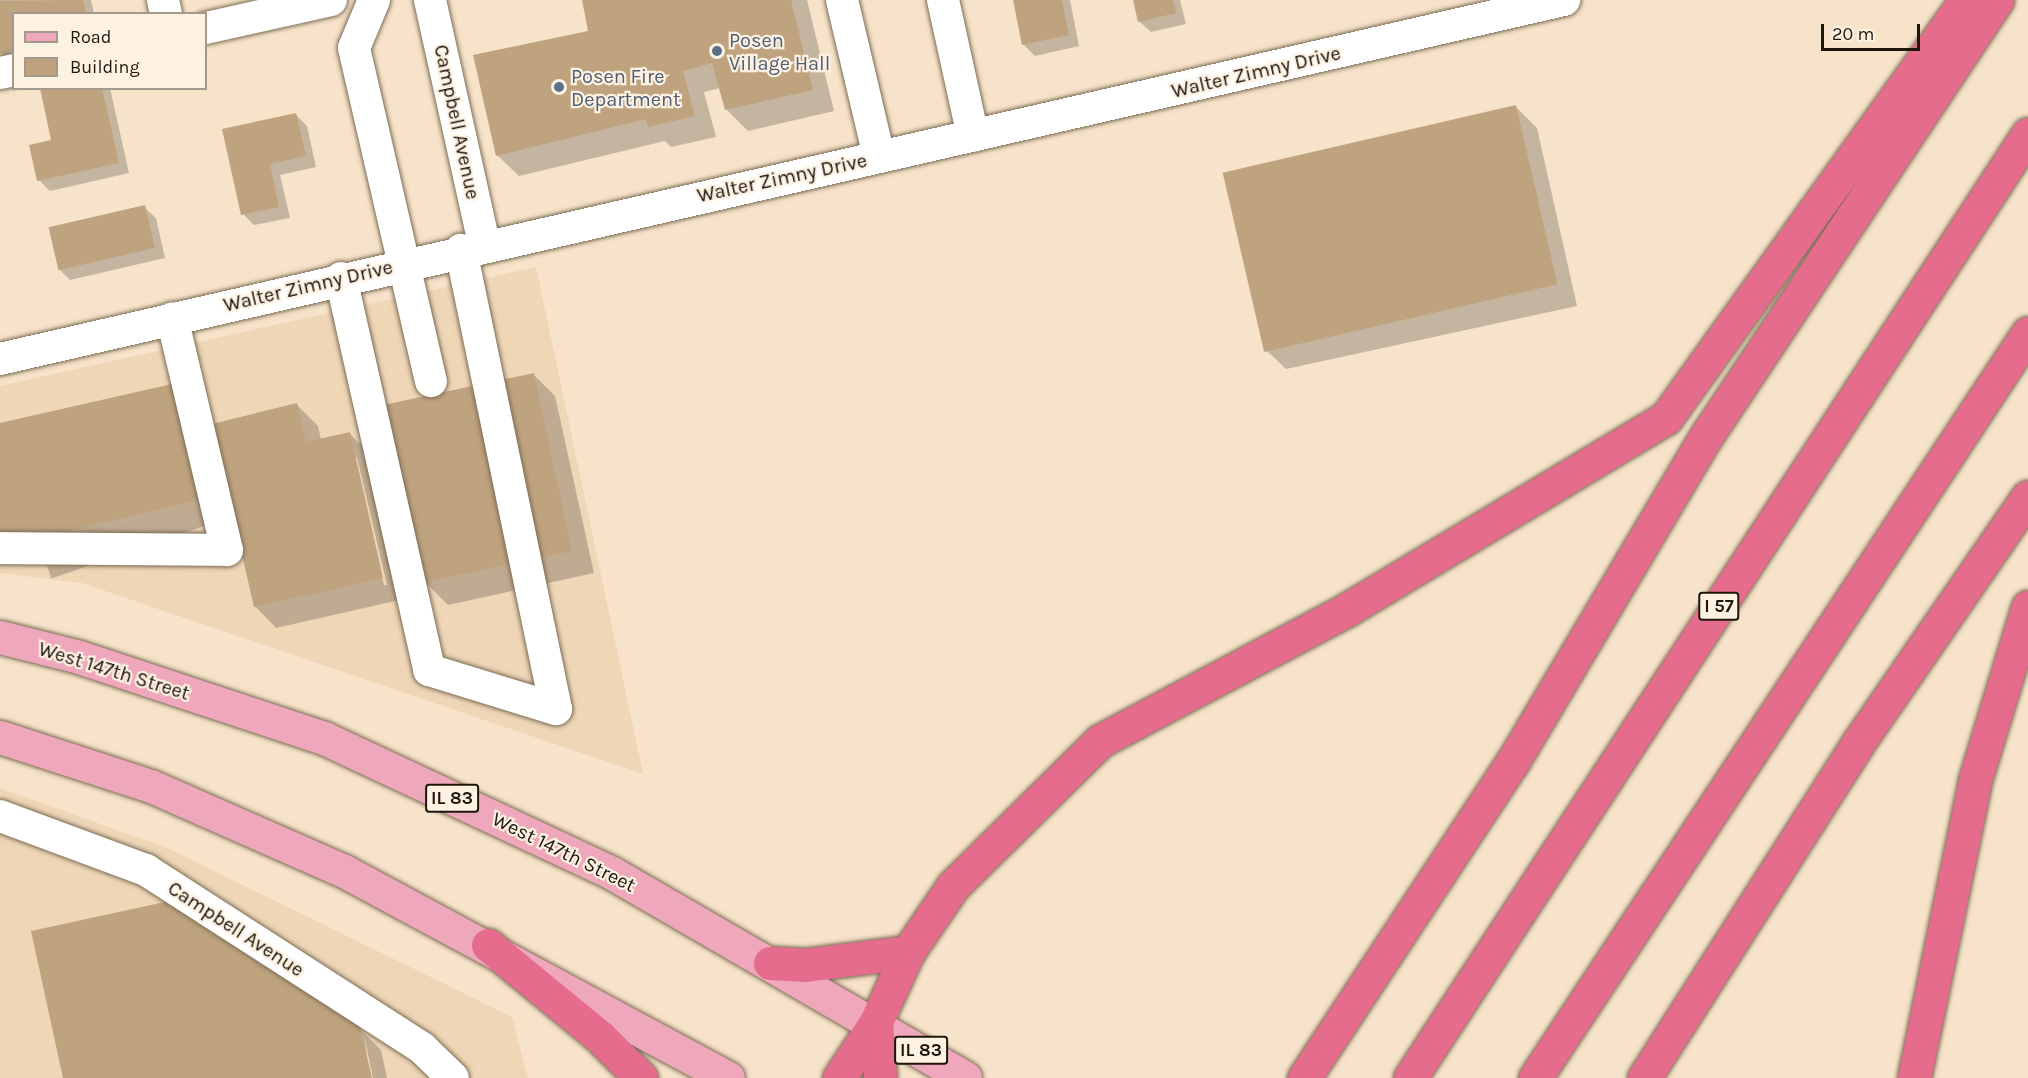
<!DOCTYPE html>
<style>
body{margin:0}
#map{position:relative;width:2028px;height:1078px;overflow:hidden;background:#f6e3c9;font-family:Karla,sans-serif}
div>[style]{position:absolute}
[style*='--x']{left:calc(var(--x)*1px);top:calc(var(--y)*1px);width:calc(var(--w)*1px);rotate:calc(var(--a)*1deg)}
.built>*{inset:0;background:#eed6b7}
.shadow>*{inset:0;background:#0003;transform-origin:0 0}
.building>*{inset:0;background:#bea37e;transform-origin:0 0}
.roads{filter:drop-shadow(0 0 2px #7c6c55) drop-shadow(0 0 2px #7c6c55)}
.minor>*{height:32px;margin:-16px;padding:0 16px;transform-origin:16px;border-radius:16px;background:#fff}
.major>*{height:33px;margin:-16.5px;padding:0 16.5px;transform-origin:16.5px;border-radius:16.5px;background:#efa7bb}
.highway>*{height:33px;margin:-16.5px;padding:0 16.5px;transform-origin:16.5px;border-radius:16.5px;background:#e56c8d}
.dots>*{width:16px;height:16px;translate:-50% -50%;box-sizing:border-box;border:3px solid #fdf1e2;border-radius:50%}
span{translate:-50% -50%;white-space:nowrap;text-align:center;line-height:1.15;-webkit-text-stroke:4.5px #fdf1e2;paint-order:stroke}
.shield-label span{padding:2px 4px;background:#fdf1e2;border:2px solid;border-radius:4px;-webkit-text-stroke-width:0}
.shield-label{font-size:18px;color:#1d160d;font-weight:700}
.service-label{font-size:20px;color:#4e5e75}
.left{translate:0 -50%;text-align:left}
.street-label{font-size:20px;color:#1d160d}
.legend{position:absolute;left:12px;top:12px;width:195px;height:78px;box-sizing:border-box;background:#fdf1e2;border:2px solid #a3998d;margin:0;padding:8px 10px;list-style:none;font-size:18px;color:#1d160d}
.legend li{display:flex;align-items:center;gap:12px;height:30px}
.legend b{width:30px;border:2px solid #a3998d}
.scale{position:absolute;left:1821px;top:24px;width:99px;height:27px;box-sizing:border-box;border:3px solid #1d160d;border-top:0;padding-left:8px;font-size:18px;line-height:21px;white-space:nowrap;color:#1d160d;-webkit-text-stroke:4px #fdf1e2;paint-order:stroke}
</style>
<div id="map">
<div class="built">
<div style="clip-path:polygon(536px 267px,643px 774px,82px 583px,0 573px,0 386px)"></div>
<div style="clip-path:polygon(0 788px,167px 848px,512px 1017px,528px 1078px,0 1078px)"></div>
</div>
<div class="shadow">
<div style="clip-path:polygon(0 0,91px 0,94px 14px,14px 14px,13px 64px,2px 53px)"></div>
<div style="clip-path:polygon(589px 0,807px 0,834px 111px,748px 131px,726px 109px,720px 88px,704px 92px,716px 137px,671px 147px,665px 141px,519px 176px,497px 155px,590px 32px)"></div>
<div style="clip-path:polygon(1014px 0,1070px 0,1079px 46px,1035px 56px,1024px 45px)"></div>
<div style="clip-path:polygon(1135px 0,1180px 0,1186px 24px,1151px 32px,1139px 21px)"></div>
<div style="clip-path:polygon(41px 88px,110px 88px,129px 173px,50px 191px,39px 180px,53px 141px)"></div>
<div style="clip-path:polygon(1516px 107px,1537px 128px,1577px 306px,1286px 369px,1264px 348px)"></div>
<div style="clip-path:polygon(296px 115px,307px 126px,316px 167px,280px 175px,290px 218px,254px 225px,243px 214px)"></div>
<div style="clip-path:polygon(144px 207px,156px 218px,165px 258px,70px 280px,59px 269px)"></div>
<div style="clip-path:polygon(534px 375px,555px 396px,594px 573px,448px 605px,426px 583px)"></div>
<div style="left:171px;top:385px;width:144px;height:176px;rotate:71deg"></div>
<div style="clip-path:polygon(evenodd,296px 404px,318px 426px,321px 440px,350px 434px,371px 455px,404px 599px,276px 628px,255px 606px,296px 404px,354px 457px,357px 457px,387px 585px,384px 585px,354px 457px)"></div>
<div style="clip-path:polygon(359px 1028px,381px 1050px,387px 1078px,373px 1078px,364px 1035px,370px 1078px,65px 1078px)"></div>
</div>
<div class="building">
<div style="clip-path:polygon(83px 0,86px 14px,14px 14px,14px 51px,0 54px,0 1px)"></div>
<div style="clip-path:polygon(582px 0,791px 0,813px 90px,725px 110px,712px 63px,683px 71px,695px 116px,648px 127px,646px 119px,496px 156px,473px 55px,588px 31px)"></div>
<div style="clip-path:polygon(1013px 0,1062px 0,1069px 35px,1022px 45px)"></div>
<div style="clip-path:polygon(1133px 0,1173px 0,1176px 13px,1138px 22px)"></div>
<div style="clip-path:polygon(40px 88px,102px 88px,119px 163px,37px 181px,29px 145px,51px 140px)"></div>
<div style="left:1516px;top:105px;width:184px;height:301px;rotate:77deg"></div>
<div style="clip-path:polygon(296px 113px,306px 156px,270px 164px,279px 207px,241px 215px,222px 129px)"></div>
<div style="left:145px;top:205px;width:44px;height:99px;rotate:77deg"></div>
<div style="left:534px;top:373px;width:182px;height:154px;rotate:78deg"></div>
<div style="clip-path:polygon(172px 384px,199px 500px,17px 543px,0 541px,0 423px)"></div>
<div style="clip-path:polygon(297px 403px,306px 442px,350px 432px,383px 578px,254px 607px,212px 424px)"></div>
<div style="clip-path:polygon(165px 902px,360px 1027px,372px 1078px,63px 1078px,31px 931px)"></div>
</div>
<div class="roads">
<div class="minor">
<div style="--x:163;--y:0;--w:14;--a:78"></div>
<div style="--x:374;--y:0;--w:52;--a:112.6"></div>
<div style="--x:354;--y:48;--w:342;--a:77"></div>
<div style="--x:430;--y:0;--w:250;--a:77.5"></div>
<div style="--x:842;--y:0;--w:161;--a:76.7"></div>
<div style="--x:943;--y:0;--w:139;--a:77.6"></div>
<div style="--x:206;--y:28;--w:128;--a:-12.6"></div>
<div style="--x:0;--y:73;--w:14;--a:-12"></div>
<div style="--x:341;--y:278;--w:402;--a:77.3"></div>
<div style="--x:429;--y:670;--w:133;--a:17.1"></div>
<div style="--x:556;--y:709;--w:469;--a:-101.7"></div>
<div style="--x:0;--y:359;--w:1605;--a:-12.93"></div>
<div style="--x:0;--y:548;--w:227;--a:0.5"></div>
<div style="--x:227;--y:550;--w:238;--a:-103.3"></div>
<div style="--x:0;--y:816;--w:156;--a:20.3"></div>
<div style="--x:146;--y:870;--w:328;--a:32.8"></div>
<div style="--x:422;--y:1048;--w:43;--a:44.1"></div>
</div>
<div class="major">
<div style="--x:0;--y:637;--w:81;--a:14.2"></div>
<div style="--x:79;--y:657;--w:258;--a:18.3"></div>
<div style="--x:324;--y:738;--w:318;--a:25.1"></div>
<div style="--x:612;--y:873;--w:408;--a:30.1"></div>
<div style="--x:0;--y:737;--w:159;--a:18"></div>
<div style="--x:151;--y:786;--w:211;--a:23.8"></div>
<div style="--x:344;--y:871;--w:436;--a:28.3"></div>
</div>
<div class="highway">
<div style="--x:488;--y:945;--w:145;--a:39.4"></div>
<div style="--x:600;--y:1037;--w:58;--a:45"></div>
<div style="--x:770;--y:963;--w:35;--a:3"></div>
<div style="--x:805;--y:965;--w:104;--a:-7.2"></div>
<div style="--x:876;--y:1022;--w:56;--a:85.9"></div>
<div style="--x:839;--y:1078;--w:67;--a:-56.5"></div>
<div style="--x:876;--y:1022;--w:77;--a:-65.4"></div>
<div style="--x:908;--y:952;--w:80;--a:-55.7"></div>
<div style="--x:953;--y:886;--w:206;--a:-44.6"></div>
<div style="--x:1100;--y:741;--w:281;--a:-28"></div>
<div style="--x:1348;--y:609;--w:371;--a:-31"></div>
<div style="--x:1666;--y:418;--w:515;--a:-54.33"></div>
<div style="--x:1304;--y:1078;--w:377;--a:-56.6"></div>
<div style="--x:1512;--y:763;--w:382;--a:-59.3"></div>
<div style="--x:1707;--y:435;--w:523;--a:-56.31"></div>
<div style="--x:1410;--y:1078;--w:1128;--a:-56.79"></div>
<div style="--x:1535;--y:1078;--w:893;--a:-56.51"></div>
<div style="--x:1644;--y:1078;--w:398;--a:-57.4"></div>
<div style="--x:1858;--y:743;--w:299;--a:-55.4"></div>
<div style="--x:1914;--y:1078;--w:304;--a:-78.4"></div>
<div style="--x:1975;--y:780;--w:181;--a:-73"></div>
</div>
</div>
<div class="dots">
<div style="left:717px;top:51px;background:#5c6f8a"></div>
<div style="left:559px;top:87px;background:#5c6f8a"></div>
</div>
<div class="shield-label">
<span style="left:1719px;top:606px">I 57</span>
<span style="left:452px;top:798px">IL 83</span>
<span style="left:921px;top:1050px">IL 83</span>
</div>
<div class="service-label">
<span class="left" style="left:729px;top:52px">Posen<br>Village Hall</span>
<span class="left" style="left:571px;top:88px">Posen Fire<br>Department</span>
</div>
<div class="street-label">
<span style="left:1256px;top:72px;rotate:-13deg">Walter Zimny Drive</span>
<span style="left:457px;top:122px;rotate:78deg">Campbell Avenue</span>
<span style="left:782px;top:178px;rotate:-12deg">Walter Zimny Drive</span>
<span style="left:308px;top:286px;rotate:-13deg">Walter Zimny Drive</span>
<span style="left:114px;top:671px;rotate:17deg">West 147th Street</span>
<span style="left:564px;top:852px;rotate:26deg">West 147th Street</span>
<span style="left:236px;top:929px;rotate:33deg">Campbell Avenue</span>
</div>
<ul class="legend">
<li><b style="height:8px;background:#efa7bb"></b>Road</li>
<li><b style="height:16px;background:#bea37e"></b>Building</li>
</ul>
<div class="scale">20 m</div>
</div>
